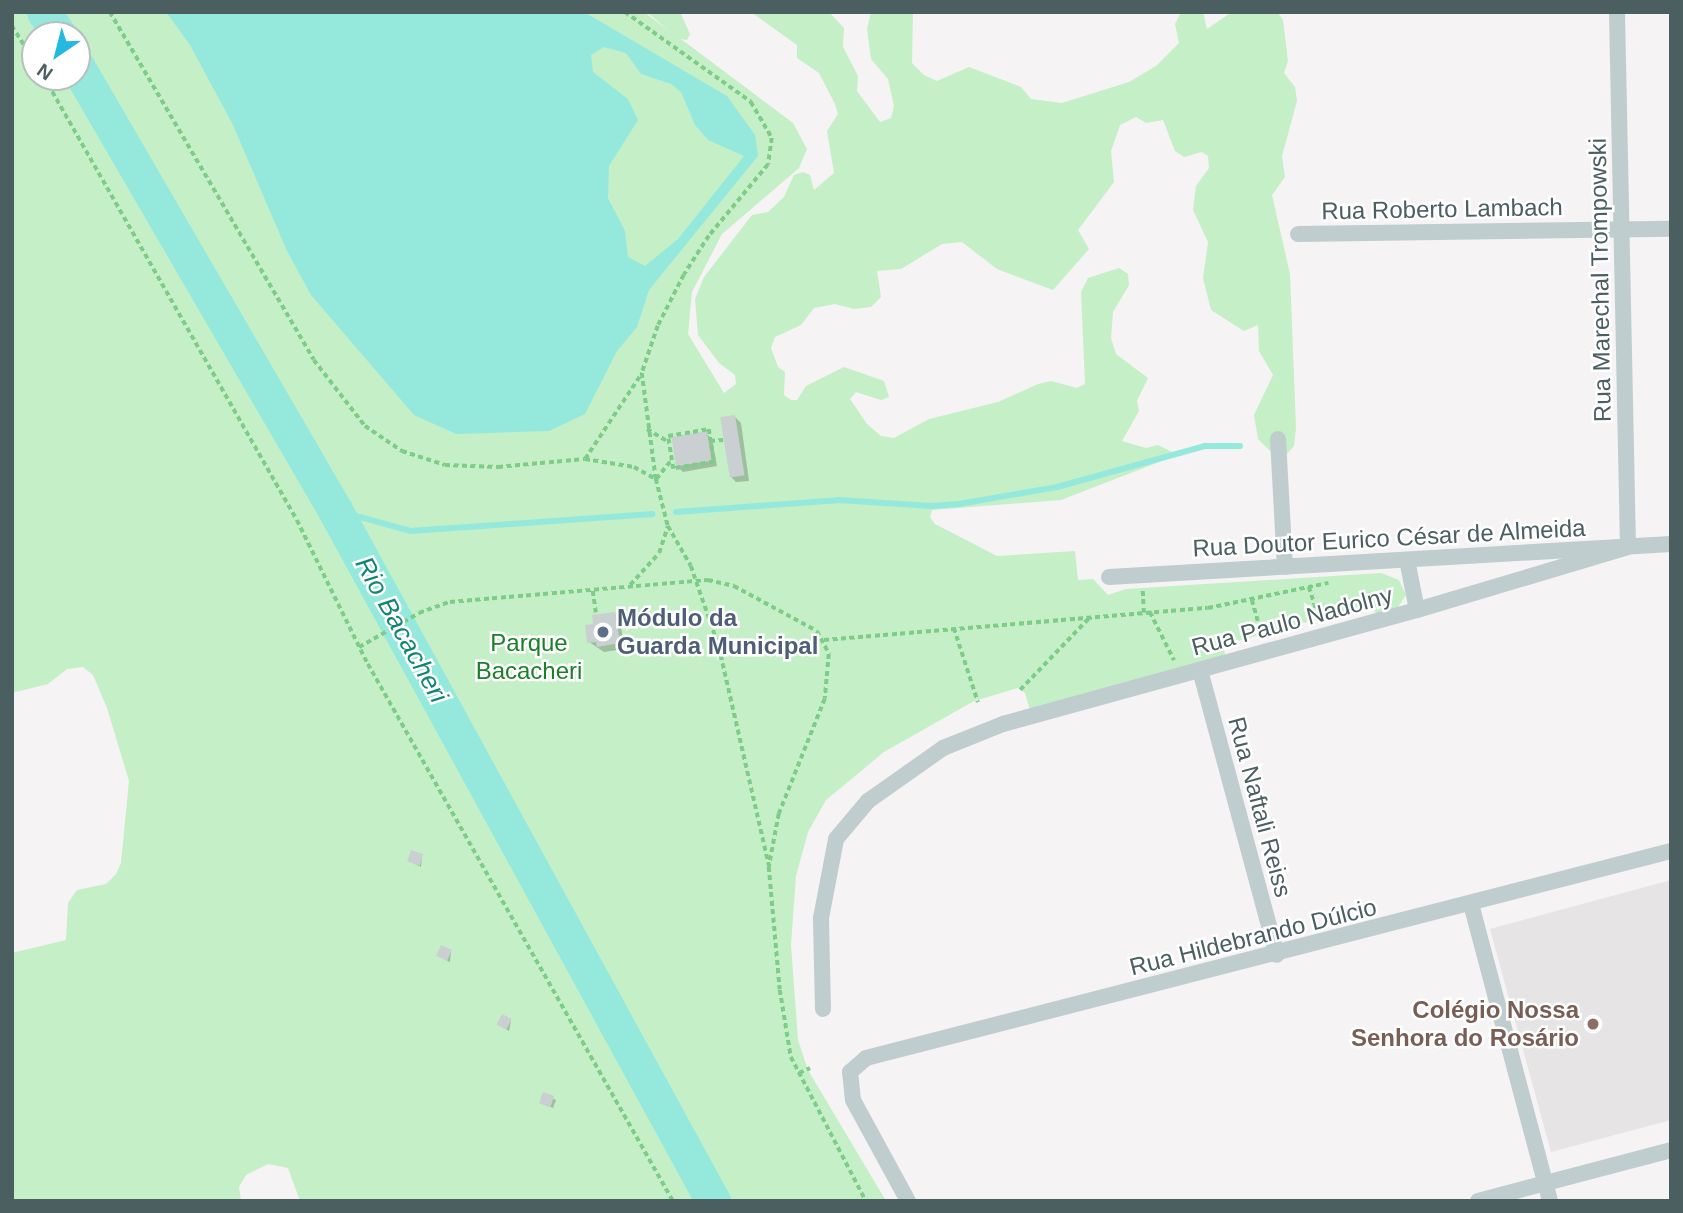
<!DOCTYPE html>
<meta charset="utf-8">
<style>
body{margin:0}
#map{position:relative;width:1683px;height:1213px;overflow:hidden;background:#f5f3f4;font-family:Helvetica,sans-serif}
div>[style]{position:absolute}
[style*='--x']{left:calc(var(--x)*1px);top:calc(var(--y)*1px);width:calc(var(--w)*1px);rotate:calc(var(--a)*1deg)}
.education>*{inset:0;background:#e6e4e5}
.green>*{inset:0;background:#c5efc6}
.water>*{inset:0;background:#95e9dc}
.shadow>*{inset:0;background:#0003}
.stream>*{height:6px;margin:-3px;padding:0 3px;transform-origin:3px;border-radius:3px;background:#95e9dc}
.river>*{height:35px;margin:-17.5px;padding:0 17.5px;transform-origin:17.5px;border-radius:17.5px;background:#95e9dc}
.building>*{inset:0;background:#cad0d2;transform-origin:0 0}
.path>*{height:3.5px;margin-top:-1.75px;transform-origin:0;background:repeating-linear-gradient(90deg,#7ecc89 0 5px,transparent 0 8.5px)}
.street>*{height:16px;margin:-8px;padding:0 8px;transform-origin:8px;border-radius:8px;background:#bfcdce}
.dots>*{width:19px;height:19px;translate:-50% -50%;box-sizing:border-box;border:4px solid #fff;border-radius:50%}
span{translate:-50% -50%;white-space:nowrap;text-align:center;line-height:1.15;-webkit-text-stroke:5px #fff;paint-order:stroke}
.street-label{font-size:24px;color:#4b5e60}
.service-label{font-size:24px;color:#4e5e75;font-weight:700}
.left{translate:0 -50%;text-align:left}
.park-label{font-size:24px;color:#1c802a}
.education-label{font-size:24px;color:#785e54;font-weight:700}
.right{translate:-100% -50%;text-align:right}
.water-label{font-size:26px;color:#128472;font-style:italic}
.frame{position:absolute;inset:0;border:14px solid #4b5e60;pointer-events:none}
.north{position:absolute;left:21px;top:21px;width:70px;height:70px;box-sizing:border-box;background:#fff;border:2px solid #b7bfbf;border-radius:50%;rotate:215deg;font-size:19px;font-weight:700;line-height:28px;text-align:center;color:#4b5e60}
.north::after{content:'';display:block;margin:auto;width:24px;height:32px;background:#24b9de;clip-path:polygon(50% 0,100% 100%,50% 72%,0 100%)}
</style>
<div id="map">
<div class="education">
<div style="clip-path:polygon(1671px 880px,1671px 1120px,1551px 1152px,1490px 929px)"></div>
</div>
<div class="green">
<div style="clip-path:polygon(evenodd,12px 12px,644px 12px,668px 30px,647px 12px,680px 12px,690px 34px,687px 40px,681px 39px,793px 123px,807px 149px,799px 168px,722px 234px,692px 292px,688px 334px,724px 393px,736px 384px,735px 375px,719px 363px,698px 335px,695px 299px,704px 277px,752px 215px,768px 212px,784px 197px,794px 175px,803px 172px,810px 175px,814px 190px,834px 173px,827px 131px,838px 114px,835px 104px,819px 73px,797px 58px,797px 45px,751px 12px,829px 12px,844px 28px,843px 47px,858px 76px,857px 91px,880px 122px,891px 118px,894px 106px,888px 79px,871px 59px,867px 29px,871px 12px,913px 12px,912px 63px,924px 75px,937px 81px,969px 67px,1021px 87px,1031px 99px,1062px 103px,1129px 82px,1156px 66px,1179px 43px,1175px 24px,1181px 12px,1203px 12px,1207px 29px,1232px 12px,1277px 12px,1283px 20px,1288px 61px,1284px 73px,1295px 87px,1297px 101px,1282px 156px,1285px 177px,1272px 195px,1290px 274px,1296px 428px,1294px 446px,1285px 456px,1274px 455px,1258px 439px,1254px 415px,1273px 375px,1259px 351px,1258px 325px,1244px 331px,1211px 310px,1203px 278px,1208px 242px,1193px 210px,1196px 186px,1209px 168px,1208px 156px,1202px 152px,1184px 157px,1175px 151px,1163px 120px,1146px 123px,1136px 117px,1120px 125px,1111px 151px,1114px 182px,1078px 230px,1089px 249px,1053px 290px,997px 269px,962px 242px,942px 244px,901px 269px,877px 271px,881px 297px,871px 307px,854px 309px,835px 304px,814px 308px,801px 325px,775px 337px,771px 348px,778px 367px,785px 372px,784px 395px,791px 400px,797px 400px,806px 386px,844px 367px,884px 381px,889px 397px,881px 400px,856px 392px,850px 399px,867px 424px,881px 436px,894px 438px,929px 419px,998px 402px,1038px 384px,1051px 381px,1077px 388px,1085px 384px,1081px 292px,1088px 278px,1119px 268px,1128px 274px,1129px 285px,1113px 312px,1111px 338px,1116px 354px,1148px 378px,1137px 401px,1139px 411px,1122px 441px,1146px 448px,1158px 445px,1172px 452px,1172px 457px,1061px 500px,932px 510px,930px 517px,935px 524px,997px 556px,1075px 551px,1078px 580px,1093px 579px,1108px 595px,1126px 589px,1381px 573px,1399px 580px,1406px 595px,1396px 610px,1377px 617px,1372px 604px,1223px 645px,1226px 659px,1030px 710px,1025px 693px,1018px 688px,974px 701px,884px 752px,826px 800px,808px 832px,796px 876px,791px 945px,798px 1040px,808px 1070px,886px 1201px,300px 1201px,288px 1168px,268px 1164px,246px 1175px,239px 1187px,241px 1201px,12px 1201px,12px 953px,66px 940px,68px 903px,77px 890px,106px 884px,116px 874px,121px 863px,129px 781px,107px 708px,93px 675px,83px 667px,67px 669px,48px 684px,12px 693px,12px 12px,35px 35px,77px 35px,77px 77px,35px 77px,35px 35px)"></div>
</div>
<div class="water">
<div style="clip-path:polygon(evenodd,166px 12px,584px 12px,727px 96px,755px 135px,758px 156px,649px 290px,637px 327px,617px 351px,585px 414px,549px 431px,456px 434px,414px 415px,311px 295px,287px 251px,232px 123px,190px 45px,166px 12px,604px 47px,626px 53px,641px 74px,671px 84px,681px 92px,695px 125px,708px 140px,744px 156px,678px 239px,645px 266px,628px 257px,625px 231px,608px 198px,609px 166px,638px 120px,628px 99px,593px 72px,591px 55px,604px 47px)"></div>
</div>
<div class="shadow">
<div style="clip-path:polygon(735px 417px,741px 423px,749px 481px,736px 482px,731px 477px)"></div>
<div style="clip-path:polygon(706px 433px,712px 439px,717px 466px,683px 472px,677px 466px)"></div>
<div style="clip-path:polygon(614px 614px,620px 619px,624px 649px,604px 652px,589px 642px,595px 625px)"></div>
<div style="clip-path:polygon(422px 856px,421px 867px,409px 861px)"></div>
<div style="clip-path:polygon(451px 951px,450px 962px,438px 956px)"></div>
<div style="clip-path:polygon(511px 1021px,509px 1031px,501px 1026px)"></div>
<div style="clip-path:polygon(544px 1094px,556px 1100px,553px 1108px,541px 1103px)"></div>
</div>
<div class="stream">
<div style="--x:335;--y:510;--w:78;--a:15.6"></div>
<div style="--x:410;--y:531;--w:243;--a:-4"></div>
<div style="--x:676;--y:512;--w:162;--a:-4.2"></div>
<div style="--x:838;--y:500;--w:94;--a:3.7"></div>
<div style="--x:932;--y:506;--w:27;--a:-4"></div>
<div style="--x:959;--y:504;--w:99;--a:-9.8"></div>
<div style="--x:1057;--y:487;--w:154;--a:-15.5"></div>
<div style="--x:1205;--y:446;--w:35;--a:0"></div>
</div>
<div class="river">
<div style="--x:44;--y:12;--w:27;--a:57"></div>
<div style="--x:77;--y:66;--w:514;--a:59.84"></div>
<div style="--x:335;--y:510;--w:788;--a:61.32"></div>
</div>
<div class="building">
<div style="left:735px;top:415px;width:61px;height:15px;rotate:81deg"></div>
<div style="left:707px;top:431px;width:30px;height:36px;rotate:81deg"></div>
<div style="clip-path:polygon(615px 612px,620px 643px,597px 647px,596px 642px,587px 643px,585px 625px,593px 624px,592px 615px)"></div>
<div style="left:411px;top:850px;width:13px;height:12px;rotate:18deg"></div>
<div style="left:441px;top:945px;width:12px;height:12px;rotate:24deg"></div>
<div style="left:502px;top:1014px;width:11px;height:12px;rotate:27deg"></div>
<div style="left:543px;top:1092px;width:12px;height:12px;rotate:20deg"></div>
</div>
<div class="path">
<div style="--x:110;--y:12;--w:403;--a:59.6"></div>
<div style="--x:314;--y:360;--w:83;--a:52.3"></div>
<div style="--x:365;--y:426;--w:45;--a:34"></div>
<div style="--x:402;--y:451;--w:45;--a:18"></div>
<div style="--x:445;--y:465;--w:53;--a:2.2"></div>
<div style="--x:498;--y:467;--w:87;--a:-5.3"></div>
<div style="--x:585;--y:459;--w:50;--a:9.3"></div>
<div style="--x:634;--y:467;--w:25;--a:29"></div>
<div style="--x:625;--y:12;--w:155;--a:35.5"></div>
<div style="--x:751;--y:102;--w:42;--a:59.7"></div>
<div style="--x:772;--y:138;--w:27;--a:98"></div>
<div style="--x:768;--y:165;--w:92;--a:129.7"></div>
<div style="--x:709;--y:236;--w:46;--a:122.7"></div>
<div style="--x:684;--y:275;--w:57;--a:117"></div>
<div style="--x:658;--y:326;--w:50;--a:108.8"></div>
<div style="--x:642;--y:373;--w:107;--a:82.5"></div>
<div style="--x:656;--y:479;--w:49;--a:75.7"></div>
<div style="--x:668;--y:526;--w:46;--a:60.1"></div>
<div style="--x:691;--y:566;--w:86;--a:70.9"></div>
<div style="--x:719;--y:647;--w:224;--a:77.1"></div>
<div style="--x:12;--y:26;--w:43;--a:57.4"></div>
<div style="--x:44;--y:77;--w:510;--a:60.27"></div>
<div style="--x:297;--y:520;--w:161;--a:63.8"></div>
<div style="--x:368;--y:664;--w:618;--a:60.4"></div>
<div style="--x:647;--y:429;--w:26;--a:31"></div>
<div style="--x:709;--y:429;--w:33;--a:81"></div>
<div style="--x:714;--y:462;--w:42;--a:170.3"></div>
<div style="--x:673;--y:469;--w:33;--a:-99"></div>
<div style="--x:668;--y:436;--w:42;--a:-9.7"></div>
<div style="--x:710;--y:441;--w:13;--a:-4"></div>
<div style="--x:585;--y:459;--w:103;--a:-56.5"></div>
<div style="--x:656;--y:479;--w:22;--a:-51"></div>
<div style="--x:630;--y:585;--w:43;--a:-47.8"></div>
<div style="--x:659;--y:553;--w:28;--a:-72"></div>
<div style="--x:1309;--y:587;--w:32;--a:72"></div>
<div style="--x:593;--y:591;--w:22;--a:82"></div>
<div style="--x:1143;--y:591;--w:22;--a:87"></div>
<div style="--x:1252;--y:600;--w:32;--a:74"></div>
<div style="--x:1150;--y:612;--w:54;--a:63.4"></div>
<div style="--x:954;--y:628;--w:78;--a:72"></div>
<div style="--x:824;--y:640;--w:385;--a:-4.8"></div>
<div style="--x:1208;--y:608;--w:123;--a:-11.8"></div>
<div style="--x:359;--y:647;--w:69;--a:-29.5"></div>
<div style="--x:419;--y:613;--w:33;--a:-20"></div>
<div style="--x:450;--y:602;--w:259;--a:-4.9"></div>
<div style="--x:708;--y:580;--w:27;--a:13"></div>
<div style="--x:734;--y:586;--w:94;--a:28.5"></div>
<div style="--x:817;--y:631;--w:26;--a:62"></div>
<div style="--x:829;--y:654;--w:45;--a:95.1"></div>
<div style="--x:825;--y:699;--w:124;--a:111.8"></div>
<div style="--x:779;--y:814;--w:54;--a:100.7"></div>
<div style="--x:769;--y:867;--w:123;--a:84.9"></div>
<div style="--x:780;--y:990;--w:68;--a:80.7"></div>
<div style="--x:791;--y:1057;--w:162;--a:62.5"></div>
<div style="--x:1020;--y:690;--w:100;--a:-46.2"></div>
<div style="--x:799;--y:1073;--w:12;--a:-24"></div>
</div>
<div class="street">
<div style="--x:1298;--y:234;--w:373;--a:-0.8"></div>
<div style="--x:1278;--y:439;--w:128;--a:86.9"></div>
<div style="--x:1407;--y:560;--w:51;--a:78.7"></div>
<div style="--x:1109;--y:577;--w:563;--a:-3.36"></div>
<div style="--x:1200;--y:670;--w:295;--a:74.9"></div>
<div style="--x:1471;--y:904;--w:307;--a:75.1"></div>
<div style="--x:823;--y:1009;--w:91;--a:-91.3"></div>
<div style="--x:821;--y:918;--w:80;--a:-79.2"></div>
<div style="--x:836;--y:839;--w:50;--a:-49.9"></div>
<div style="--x:868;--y:801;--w:92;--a:-35.2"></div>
<div style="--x:943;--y:748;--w:65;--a:-21.8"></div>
<div style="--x:1003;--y:724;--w:429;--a:-15.4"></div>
<div style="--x:1417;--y:610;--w:220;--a:-16.6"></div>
<div style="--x:1628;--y:547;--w:535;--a:-91.18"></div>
<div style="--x:908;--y:1201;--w:115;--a:-118.6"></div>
<div style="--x:853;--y:1100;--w:28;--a:-96"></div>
<div style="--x:850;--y:1072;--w:21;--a:-41"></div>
<div style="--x:866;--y:1058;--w:831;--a:-14.42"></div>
<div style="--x:1478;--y:1201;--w:200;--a:-14.8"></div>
</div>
<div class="dots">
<div style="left:603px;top:632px;background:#5c6f8a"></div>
<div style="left:1593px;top:1024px;background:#8d6e63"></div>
</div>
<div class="street-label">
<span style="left:1442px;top:209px;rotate:-1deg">Rua Roberto Lambach</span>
<span style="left:1600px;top:280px;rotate:-91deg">Rua Marechal Trompowski</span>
<span style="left:1389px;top:538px;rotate:-3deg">Rua Doutor Eurico César de Almeida</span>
<span style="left:1292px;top:621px;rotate:-15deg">Rua Paulo Nadolny</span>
<span style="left:1260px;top:807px;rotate:75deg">Rua Naftali Reiss</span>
<span style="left:1253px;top:937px;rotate:-14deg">Rua Hildebrando Dúlcio</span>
</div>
<div class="service-label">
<span class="left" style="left:617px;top:632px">Módulo da<br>Guarda Municipal</span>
</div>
<div class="park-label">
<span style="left:529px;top:657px">Parque<br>Bacacheri</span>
</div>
<div class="education-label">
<span class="right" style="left:1579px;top:1024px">Colégio Nossa<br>Senhora do Rosário</span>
</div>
<div class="water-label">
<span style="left:401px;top:630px;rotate:61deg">Rio Bacacheri</span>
</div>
<div class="frame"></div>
<div class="north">N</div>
</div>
